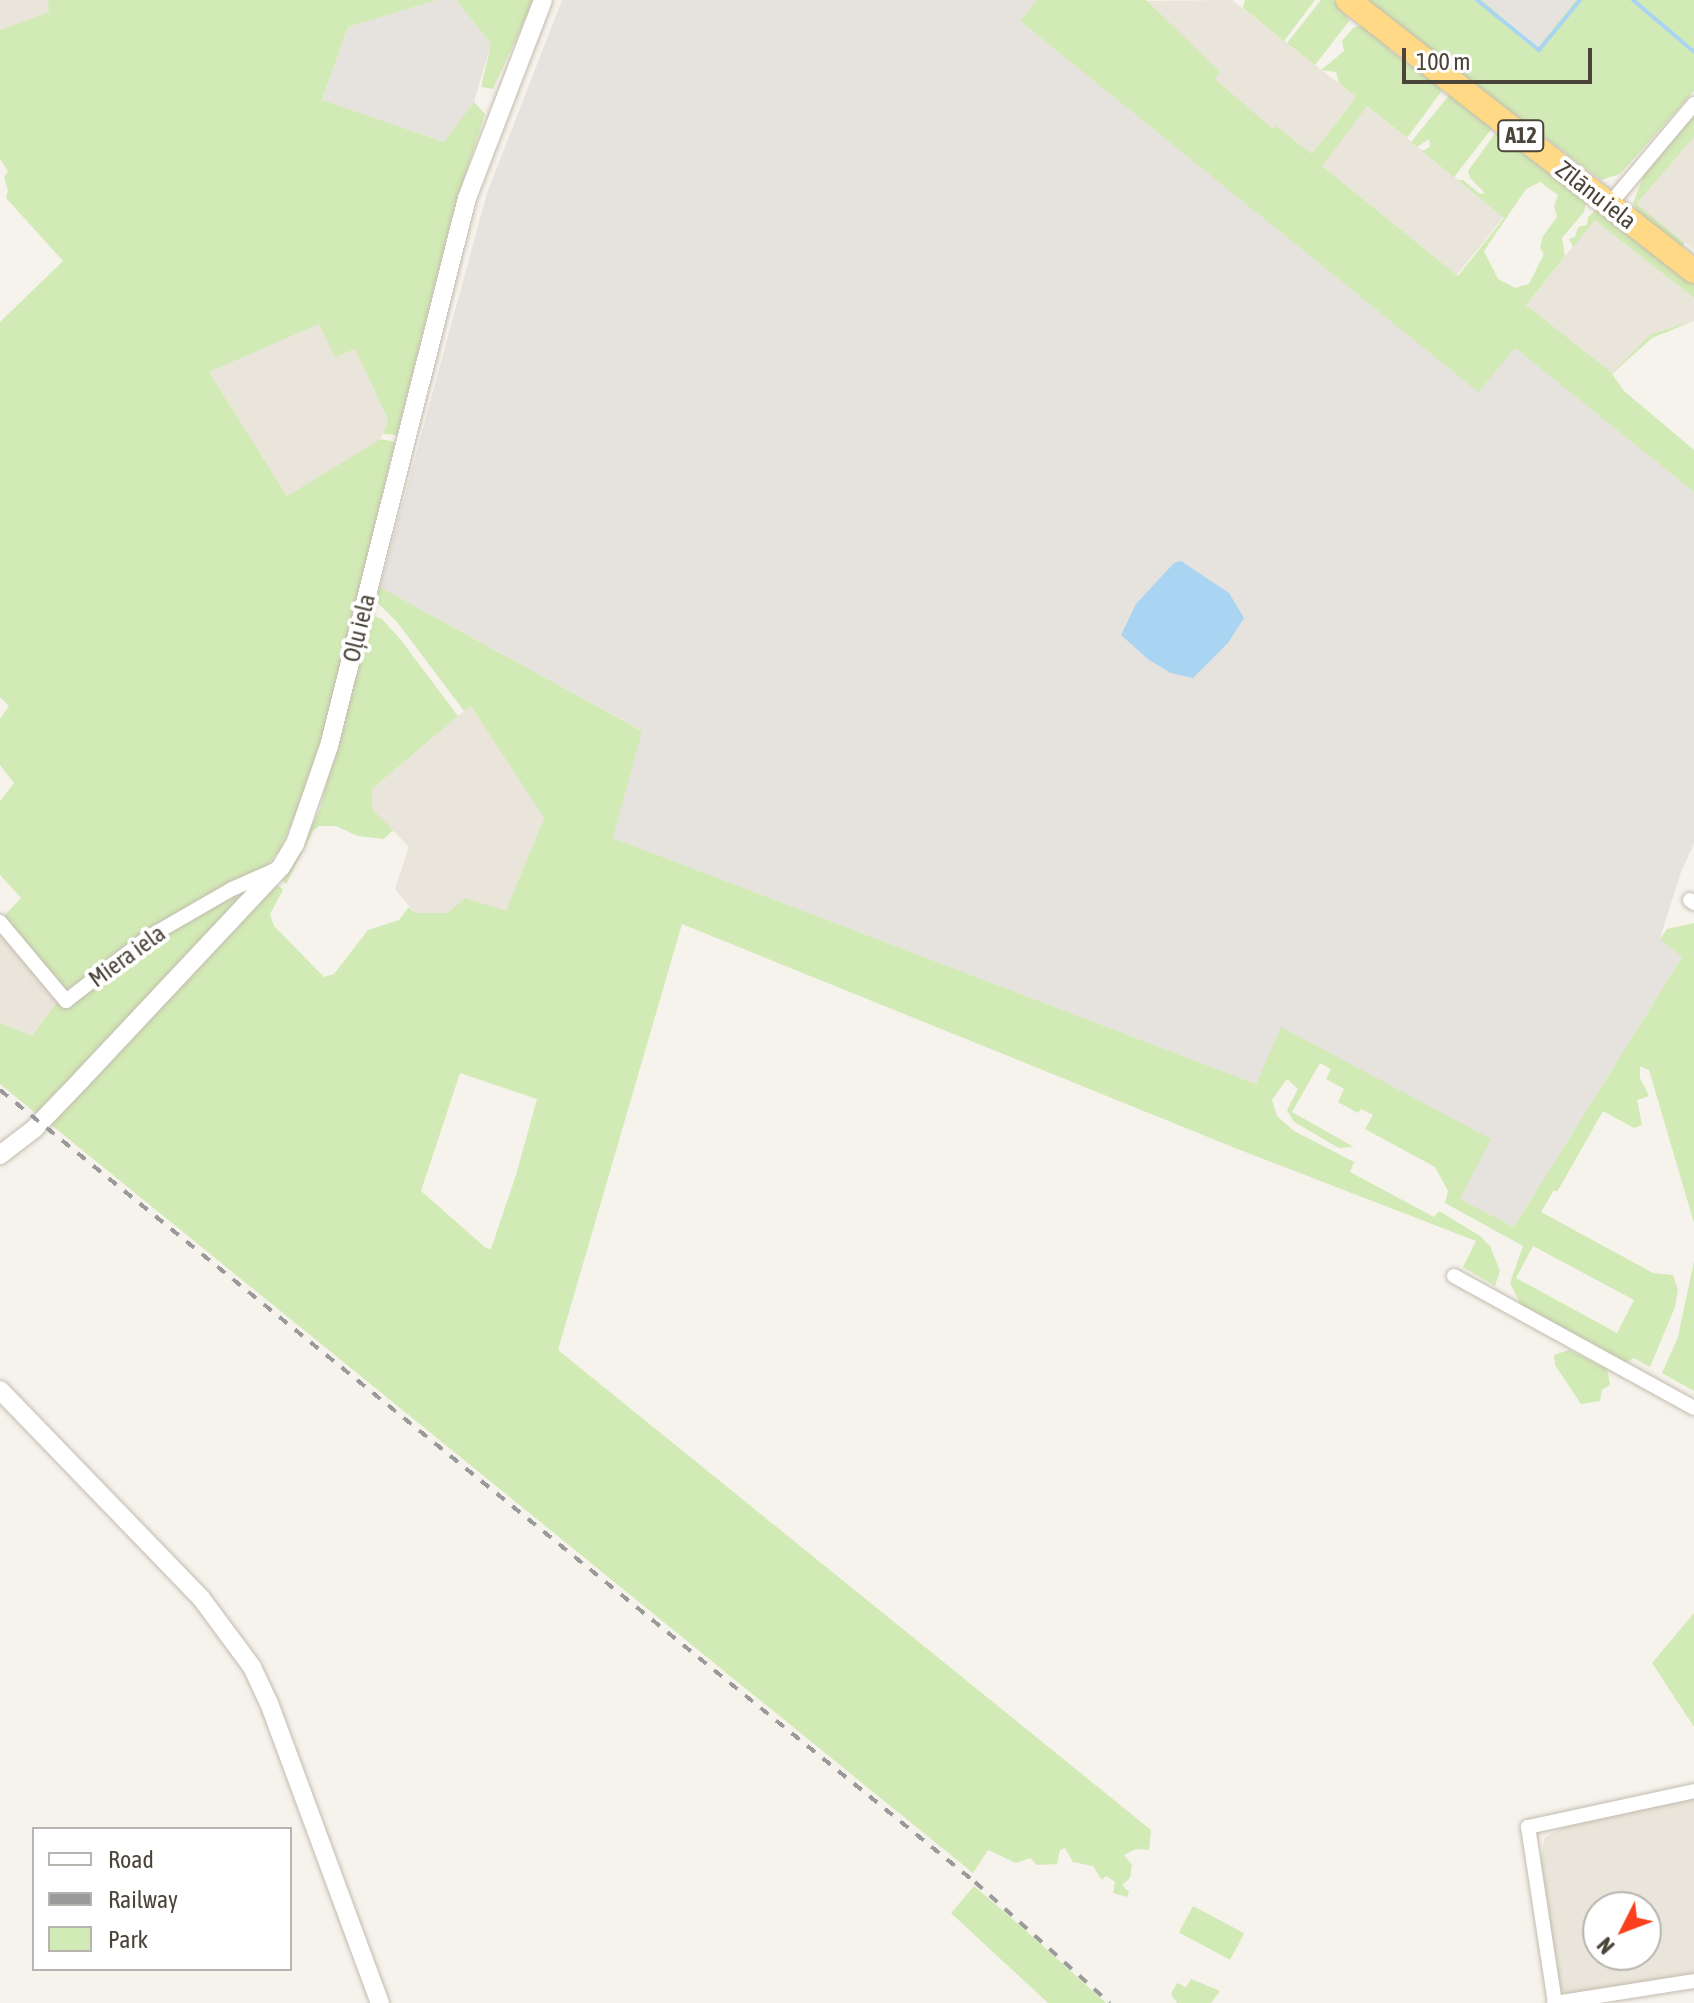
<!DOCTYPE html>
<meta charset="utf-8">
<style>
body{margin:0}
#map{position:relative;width:1694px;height:2003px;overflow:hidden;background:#f6f3ec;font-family:"Asap Condensed",sans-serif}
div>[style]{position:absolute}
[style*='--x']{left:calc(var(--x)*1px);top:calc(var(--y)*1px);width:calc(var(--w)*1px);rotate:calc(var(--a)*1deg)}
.residential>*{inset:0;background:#eae5da;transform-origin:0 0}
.industrial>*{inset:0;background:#e6e2dd}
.green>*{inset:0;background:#d2eab5;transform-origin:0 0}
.water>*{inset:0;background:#a9d4f2}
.stream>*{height:4px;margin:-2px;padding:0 2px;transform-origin:2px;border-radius:2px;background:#a9d4f2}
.roads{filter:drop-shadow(0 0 2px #c2bbae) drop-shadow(0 0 2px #c2bbae)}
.minor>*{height:14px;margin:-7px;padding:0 7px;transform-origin:7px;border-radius:7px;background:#fff}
.tertiary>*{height:18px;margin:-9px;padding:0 9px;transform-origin:9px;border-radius:9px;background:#fff}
.trunk>*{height:24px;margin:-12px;padding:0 12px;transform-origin:12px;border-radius:12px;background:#ffd985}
.rail>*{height:4px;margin-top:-2px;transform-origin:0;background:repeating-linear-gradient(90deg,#9a9a9a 0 10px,transparent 0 20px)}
span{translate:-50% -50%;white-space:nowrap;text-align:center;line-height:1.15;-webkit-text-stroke:8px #fff;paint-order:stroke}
.shield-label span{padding:2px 6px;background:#fff;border:2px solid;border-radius:6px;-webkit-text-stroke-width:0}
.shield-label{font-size:22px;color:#4b4439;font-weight:700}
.street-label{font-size:24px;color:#4b4439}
.legend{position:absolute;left:32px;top:1827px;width:260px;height:144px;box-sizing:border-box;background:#fff;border:2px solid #b7b4b0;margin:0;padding:10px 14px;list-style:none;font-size:24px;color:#4b4439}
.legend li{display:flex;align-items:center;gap:16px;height:40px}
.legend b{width:40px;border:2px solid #b7b4b0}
.north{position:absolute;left:1582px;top:1891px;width:80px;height:80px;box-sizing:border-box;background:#fff;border:2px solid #b7b4b0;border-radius:50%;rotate:228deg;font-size:22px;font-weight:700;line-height:32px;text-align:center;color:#4b4439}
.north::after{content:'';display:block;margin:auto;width:28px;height:36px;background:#fc3f1d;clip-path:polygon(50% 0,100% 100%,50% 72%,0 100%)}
.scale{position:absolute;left:1402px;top:48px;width:190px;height:36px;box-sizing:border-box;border:4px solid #4b4439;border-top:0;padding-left:10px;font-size:24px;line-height:28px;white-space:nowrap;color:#4b4439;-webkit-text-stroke:6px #fff;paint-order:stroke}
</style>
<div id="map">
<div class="residential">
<div style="clip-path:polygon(0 0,48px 0,50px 12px,0 30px)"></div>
<div style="clip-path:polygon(1232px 0,1356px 97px,1312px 154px,1277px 127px,1273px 130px,1214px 79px,1219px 72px,1145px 1px)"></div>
<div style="left:1367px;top:106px;width:176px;height:75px;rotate:39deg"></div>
<div style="clip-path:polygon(1694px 137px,1694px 249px,1635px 204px)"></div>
<div style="clip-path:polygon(1595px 219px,1694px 298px,1694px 321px,1651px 334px,1612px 374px,1526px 305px)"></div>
<div style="clip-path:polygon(319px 323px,355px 349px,388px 420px,380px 441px,287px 496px,209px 372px)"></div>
<div style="clip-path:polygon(471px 705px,544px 818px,506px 912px,467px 898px,447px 913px,415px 913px,395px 889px,409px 847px,372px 809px,372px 789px)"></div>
<div style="clip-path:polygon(0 932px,58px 1001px,32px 1037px,0 1023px)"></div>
<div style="clip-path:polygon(evenodd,1694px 1799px,1694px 1974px,1568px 1995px,1559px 1988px,1541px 1862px,1544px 1838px,1573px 1822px,1694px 1799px,1598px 1907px,1646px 1907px,1646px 1955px,1598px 1955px,1598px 1907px)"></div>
</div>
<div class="industrial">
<div style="clip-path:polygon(437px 0,456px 0,491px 44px,474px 102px,445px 142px,322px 101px,348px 27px)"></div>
<div style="clip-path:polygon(562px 0,1037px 0,1020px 21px,1477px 391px,1514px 347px,1694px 492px,1694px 843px,1681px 872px,1660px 938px,1682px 957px,1514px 1227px,1460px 1199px,1490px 1139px,1282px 1028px,1256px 1084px,613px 838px,641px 730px,380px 587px,487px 193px)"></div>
<div style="clip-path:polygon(1482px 0,1576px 0,1539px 47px)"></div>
</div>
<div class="green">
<div style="clip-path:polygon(48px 0,437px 0,348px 27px,322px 100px,444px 142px,474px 102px,485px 114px,455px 206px,397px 435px,383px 434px,388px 420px,355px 349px,335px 357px,319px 324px,209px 372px,287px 496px,381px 439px,395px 442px,315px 767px,281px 848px,265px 868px,66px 991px,3px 917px,21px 898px,0 875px,0 801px,14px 783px,0 765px,0 719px,9px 706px,0 697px,0 322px,63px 261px,6px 198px,8px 190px,4px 177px,8px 171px,0 159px,0 30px,49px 12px)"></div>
<div style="clip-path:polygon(456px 0,534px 0,493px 89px,481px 87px,491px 44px)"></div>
<div style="clip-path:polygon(evenodd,1037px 0,1146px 0,1220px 72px,1215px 79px,1273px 129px,1276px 126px,1312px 154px,1356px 97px,1339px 83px,1336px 72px,1321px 70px,1344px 51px,1342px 41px,1353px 28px,1362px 25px,1391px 47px,1389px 50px,1440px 85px,1441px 92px,1407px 138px,1367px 106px,1322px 166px,1458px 276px,1504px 218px,1458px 180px,1463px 180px,1480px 194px,1485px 193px,1470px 178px,1468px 171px,1496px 132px,1586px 202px,1584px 212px,1562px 238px,1565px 256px,1526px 305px,1612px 373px,1651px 334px,1694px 321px,1652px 338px,1612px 374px,1624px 391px,1694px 450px,1694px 492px,1515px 348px,1478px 392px,1020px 21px,1037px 0,1540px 182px,1558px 195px,1554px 206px,1557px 217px,1543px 236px,1540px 248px,1544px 254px,1529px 284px,1515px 288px,1498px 279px,1484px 251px,1526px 189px,1540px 182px)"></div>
<div style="clip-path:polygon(1245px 0,1315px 0,1284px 41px,1243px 8px)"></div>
<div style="clip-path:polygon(1321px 0,1333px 0,1350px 20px,1315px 65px,1287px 43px)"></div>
<div style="clip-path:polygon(1363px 0,1482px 0,1538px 47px,1576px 0,1694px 0,1694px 91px,1620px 174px,1601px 180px,1459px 73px,1461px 70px,1451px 62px,1448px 65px)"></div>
<div style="clip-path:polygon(1450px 94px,1493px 127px,1454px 177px,1422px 151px,1430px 147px,1429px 139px,1417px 147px,1411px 142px)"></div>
<div style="clip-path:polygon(1694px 115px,1694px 137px,1636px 204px,1685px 243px,1680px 248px,1638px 212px,1633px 203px,1645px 172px)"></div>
<div style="clip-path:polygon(1597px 209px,1694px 283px,1694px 298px,1595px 220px,1573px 247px,1569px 239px,1575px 237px,1578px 227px,1587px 225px,1588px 217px)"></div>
<div style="clip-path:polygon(evenodd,380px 587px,642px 731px,613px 838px,1256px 1084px,1281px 1027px,1491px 1139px,1460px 1199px,1514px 1227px,1682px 957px,1660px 939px,1667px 929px,1694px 923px,1694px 1223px,1649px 1070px,1640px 1066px,1640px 1078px,1649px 1096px,1637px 1100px,1642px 1125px,1634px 1128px,1603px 1111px,1557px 1192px,1554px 1190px,1541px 1212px,1653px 1273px,1673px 1275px,1678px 1290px,1675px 1307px,1650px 1367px,1634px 1358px,1625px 1363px,1523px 1309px,1510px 1283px,1523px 1246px,1445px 1203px,1448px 1191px,1435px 1167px,1365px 1129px,1373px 1115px,1361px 1109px,1358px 1113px,1338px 1102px,1344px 1089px,1326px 1079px,1331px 1069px,1320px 1063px,1292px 1112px,1354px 1147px,1339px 1148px,1294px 1122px,1287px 1110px,1298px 1089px,1287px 1079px,1272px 1100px,1277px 1116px,1294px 1131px,1354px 1162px,1350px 1172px,1434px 1217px,1439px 1211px,1480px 1236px,1490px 1246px,1500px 1271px,1495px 1286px,1463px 1267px,1476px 1241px,1235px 1148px,682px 924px,558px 1350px,1151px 1830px,1149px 1850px,1136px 1849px,1124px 1855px,1132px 1865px,1130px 1878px,1122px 1885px,1129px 1892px,1127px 1897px,1113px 1893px,1115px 1882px,1106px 1876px,1102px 1880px,1093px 1866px,1073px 1862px,1065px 1848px,1060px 1850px,1057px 1864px,1037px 1865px,1030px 1858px,1016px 1863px,988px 1850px,973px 1873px,50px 1124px,276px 884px,283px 890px,270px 914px,274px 926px,324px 977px,334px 974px,368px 930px,399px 920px,409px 907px,415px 913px,447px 913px,466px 898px,506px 911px,544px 818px,471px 706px,464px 711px,397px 622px,375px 600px,380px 587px,460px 1073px,537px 1099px,516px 1175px,491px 1249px,486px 1248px,421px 1191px,460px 1073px,380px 587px,1533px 1246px,1634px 1300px,1617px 1333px,1516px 1278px,1533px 1246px)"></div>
<div style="clip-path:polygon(371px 615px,382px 619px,400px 639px,458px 716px,372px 789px,372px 809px,393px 830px,384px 839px,358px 836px,336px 826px,319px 826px,313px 831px,286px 884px,281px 878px,300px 851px,320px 809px)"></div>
<div style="clip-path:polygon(235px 894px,239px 901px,38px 1115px,0 1084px,0 1023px,32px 1036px,58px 1001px,64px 1003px,132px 955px)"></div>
<div style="clip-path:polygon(1694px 1261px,1694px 1391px,1662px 1373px,1678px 1337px)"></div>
<div style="clip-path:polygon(1569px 1350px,1607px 1369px,1610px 1385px,1602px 1390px,1600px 1401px,1581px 1404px,1555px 1365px,1554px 1355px)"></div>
<div style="clip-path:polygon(1694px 1613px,1694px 1727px,1652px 1663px)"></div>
<div style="clip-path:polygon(974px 1886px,1023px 1928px,1106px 2003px,1048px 2003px,951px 1913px)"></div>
<div style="left:1193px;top:1906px;width:58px;height:30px;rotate:28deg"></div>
<div style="clip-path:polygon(1191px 1979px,1220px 1991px,1211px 2003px,1177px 2003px,1171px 1994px,1177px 1983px,1186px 1987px)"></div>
</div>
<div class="water">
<div style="clip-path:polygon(1181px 561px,1229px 593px,1244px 618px,1228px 643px,1193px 678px,1171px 673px,1149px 660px,1121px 635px,1136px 604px,1174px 563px)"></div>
</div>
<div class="stream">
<div style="--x:1477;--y:0;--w:80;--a:38.9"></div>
<div style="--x:1539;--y:50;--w:65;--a:-50.6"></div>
<div style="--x:1633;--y:0;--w:80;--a:40.4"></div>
</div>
<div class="roads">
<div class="minor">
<div style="--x:1609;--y:205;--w:132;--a:-49.9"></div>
<div style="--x:1690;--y:900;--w:5;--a:37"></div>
<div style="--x:0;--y:922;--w:103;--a:50.1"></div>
<div style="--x:66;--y:1001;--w:103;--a:-37.9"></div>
<div style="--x:147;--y:938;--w:98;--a:-30"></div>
<div style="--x:232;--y:889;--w:49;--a:-24"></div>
<div style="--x:1454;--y:1276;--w:274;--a:28.8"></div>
<div style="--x:1554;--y:2003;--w:142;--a:-8.9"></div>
<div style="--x:1555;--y:2003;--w:178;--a:-98.7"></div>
<div style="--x:1528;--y:1827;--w:170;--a:-12.2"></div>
</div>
<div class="tertiary">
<div style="--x:0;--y:1155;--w:43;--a:-37.4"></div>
<div style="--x:34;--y:1129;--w:68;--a:-46.2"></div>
<div style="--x:81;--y:1080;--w:292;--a:-46.8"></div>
<div style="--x:281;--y:867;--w:27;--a:-59"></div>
<div style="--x:295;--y:844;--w:104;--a:-70.9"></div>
<div style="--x:329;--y:746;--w:565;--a:-75.87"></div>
<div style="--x:467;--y:198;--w:212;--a:-69"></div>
<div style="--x:0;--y:1390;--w:289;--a:46"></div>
<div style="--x:201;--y:1598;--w:86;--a:53.5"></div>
<div style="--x:252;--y:1667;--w:40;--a:65"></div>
<div style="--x:269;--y:1703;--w:320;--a:69.7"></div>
</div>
<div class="trunk">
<div style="--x:1348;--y:0;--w:439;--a:38.1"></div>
</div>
</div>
<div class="rail">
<div style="--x:0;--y:1090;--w:1256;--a:39.09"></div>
<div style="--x:975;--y:1882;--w:181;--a:41.9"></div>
</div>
<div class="shield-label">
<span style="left:1521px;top:136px">A12</span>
</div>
<div class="street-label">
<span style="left:1596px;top:195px;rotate:38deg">Zīlānu iela</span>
<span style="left:359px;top:628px;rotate:-76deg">Oļu iela</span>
<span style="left:127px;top:956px;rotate:-36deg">Miera iela</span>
</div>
<ul class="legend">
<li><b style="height:10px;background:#fff"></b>Road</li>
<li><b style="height:10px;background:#9a9a9a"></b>Railway</li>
<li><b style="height:22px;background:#d2eab5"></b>Park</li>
</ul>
<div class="north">N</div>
<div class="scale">100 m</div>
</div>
